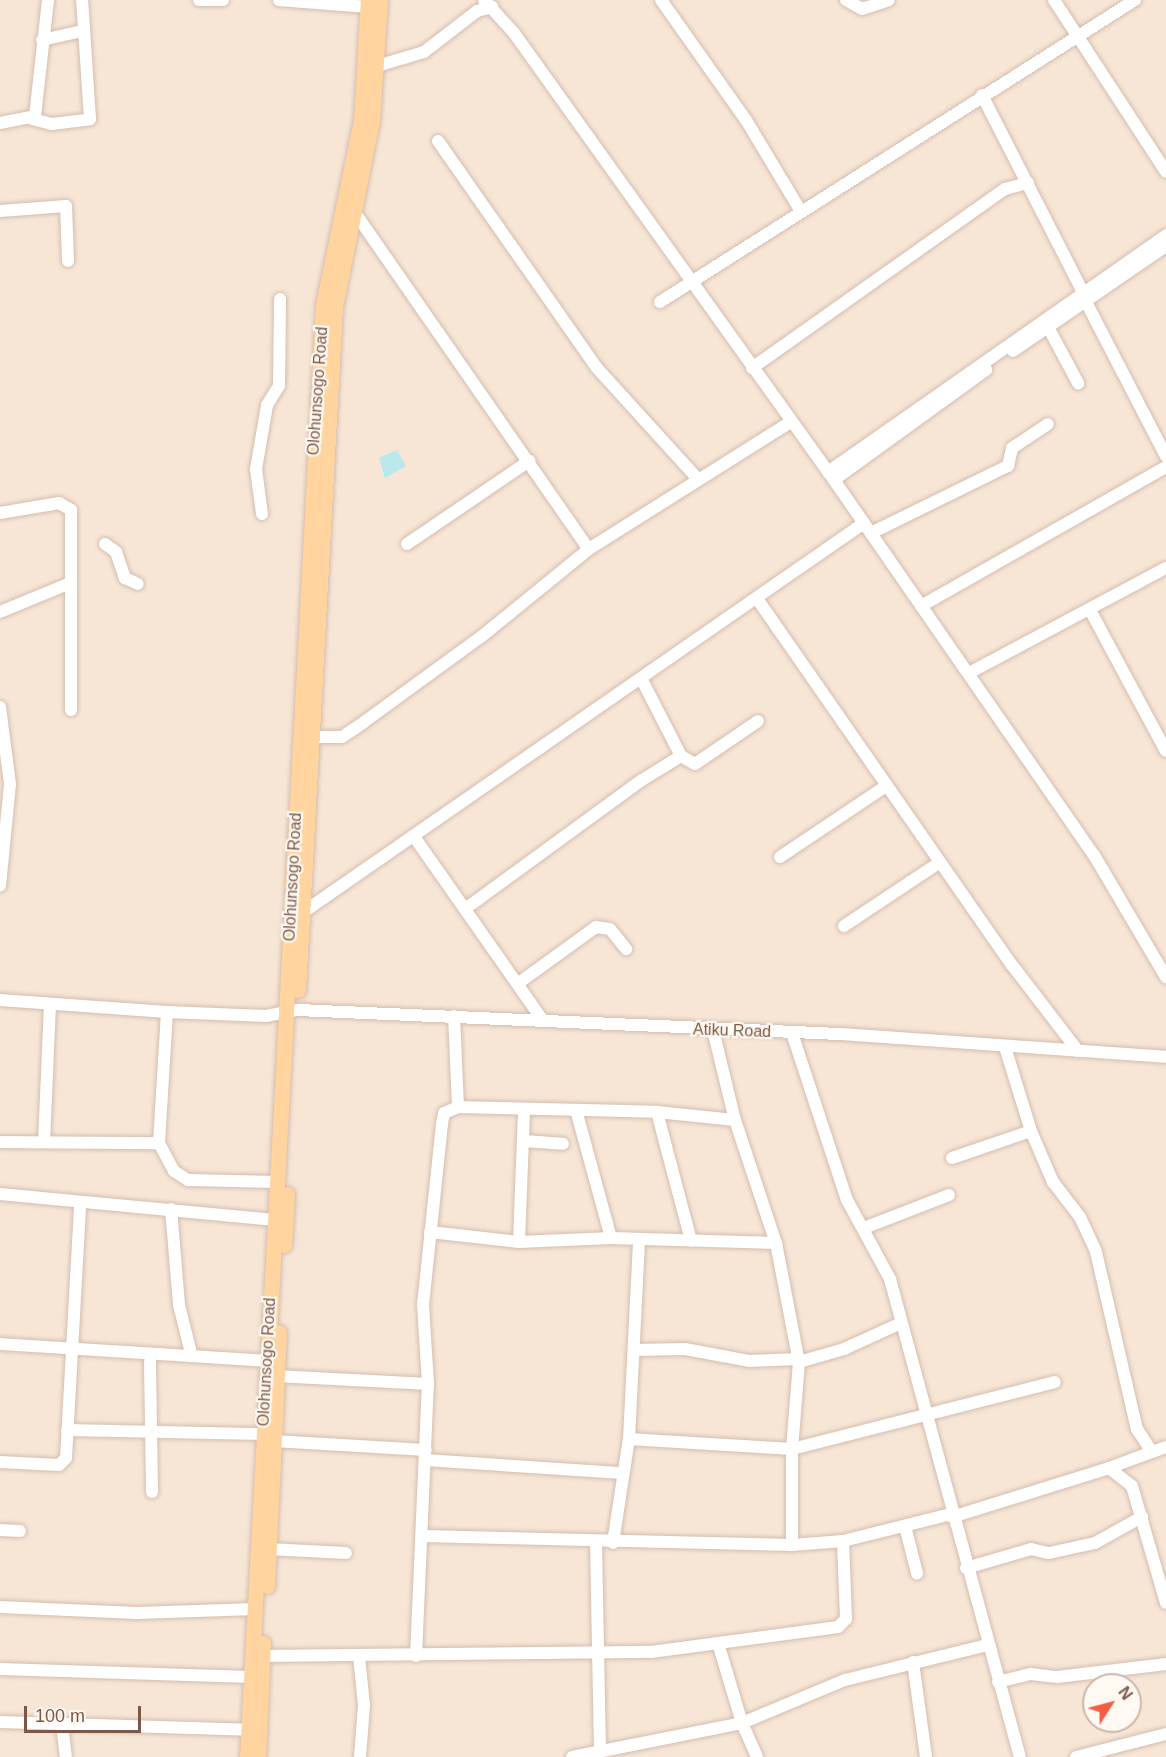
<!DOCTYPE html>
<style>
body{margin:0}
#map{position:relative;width:1166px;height:1757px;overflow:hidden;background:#fff4e9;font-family:Helvetica,sans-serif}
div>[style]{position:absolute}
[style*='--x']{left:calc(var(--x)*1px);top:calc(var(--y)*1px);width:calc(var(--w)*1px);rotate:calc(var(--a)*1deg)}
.residential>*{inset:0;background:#f7e6d6}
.water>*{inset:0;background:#bae8eb}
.roads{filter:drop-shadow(0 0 2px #d5bdaf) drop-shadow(0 0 2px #d5bdaf)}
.minor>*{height:12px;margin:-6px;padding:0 6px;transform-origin:6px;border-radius:6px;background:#fff}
.major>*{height:15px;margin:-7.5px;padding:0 7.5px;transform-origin:7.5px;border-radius:7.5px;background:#ffd49f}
span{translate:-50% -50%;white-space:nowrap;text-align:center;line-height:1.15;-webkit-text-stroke:4.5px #fff9f1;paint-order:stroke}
.street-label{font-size:16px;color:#7d5748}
.north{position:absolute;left:1082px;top:1673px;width:60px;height:60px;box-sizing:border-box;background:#fff9f1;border:2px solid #cbb8ad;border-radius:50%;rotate:54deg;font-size:16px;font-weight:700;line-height:24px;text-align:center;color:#7d5748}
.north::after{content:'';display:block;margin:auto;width:21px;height:27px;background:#f55c42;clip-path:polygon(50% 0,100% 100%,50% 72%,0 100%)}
.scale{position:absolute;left:24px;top:1706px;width:117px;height:27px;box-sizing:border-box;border:3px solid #7d5748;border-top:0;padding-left:8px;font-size:18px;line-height:21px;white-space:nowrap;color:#7d5748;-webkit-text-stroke:4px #fff9f1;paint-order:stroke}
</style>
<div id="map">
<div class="residential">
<div style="clip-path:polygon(evenodd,0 0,1166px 0,1166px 1757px,0 1757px,0 0,1094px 1685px,1130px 1685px,1130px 1721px,1094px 1721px,1094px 1685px)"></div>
</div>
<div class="water">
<div style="clip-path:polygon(397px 450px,406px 466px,385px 478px,379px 458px)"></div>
</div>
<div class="roads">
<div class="minor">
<div style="--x:199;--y:0;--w:24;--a:0"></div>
<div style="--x:279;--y:0;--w:89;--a:4.5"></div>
<div style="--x:484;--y:0;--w:45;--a:47.7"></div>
<div style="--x:514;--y:33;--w:550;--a:54.4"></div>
<div style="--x:834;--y:480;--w:456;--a:55.3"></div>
<div style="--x:1094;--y:855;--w:142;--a:59.5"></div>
<div style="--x:661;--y:0;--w:147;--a:54.7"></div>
<div style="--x:746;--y:120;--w:105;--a:59"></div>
<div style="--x:846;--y:0;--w:18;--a:29"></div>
<div style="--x:862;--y:9;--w:28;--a:-18"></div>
<div style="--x:1054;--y:0;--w:205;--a:56.9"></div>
<div style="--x:42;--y:40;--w:41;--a:-12.7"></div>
<div style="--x:377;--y:66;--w:49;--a:-16.6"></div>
<div style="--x:424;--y:52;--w:67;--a:-37.7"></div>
<div style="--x:477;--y:11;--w:16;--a:-15"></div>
<div style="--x:982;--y:95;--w:221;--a:62.9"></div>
<div style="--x:32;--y:119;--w:21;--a:14"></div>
<div style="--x:52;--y:124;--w:38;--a:-7"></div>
<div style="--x:90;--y:119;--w:119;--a:-93.8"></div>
<div style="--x:0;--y:123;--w:36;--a:-11"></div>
<div style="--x:35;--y:116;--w:117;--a:-83.6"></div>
<div style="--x:438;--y:141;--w:276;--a:55"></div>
<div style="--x:596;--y:367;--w:150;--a:47.7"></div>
<div style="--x:353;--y:210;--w:413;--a:55.2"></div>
<div style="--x:0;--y:211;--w:66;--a:-4.3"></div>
<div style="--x:66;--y:206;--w:55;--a:87.9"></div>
<div style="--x:1085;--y:300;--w:176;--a:62.6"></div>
<div style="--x:660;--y:302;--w:563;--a:-32.45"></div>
<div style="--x:1048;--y:327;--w:64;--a:61.8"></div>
<div style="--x:1013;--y:351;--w:186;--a:-34.5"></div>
<div style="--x:752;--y:368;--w:310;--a:-35.3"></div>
<div style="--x:1005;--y:189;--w:24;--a:-15"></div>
<div style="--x:828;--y:472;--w:413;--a:-35"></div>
<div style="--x:834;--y:480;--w:188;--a:-35.9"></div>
<div style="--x:0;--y:513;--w:60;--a:-9.6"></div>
<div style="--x:59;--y:503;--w:14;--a:30"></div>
<div style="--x:71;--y:510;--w:200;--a:90"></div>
<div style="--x:262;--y:514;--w:45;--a:-97.6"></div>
<div style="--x:256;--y:469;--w:65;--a:-80.2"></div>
<div style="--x:267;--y:405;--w:22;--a:-58"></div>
<div style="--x:279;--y:386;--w:87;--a:-89.3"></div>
<div style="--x:871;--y:533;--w:153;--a:-26.1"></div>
<div style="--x:1008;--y:466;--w:18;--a:-77"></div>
<div style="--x:1012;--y:448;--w:43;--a:-33.7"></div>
<div style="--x:105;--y:544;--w:14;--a:36"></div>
<div style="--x:116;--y:552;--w:28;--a:71"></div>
<div style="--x:125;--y:578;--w:14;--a:25"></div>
<div style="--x:407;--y:544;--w:148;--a:-34.2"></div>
<div style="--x:758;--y:600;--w:445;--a:55.2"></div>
<div style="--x:1012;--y:965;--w:108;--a:52.5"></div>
<div style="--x:921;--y:606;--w:282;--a:-29.6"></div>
<div style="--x:1090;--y:610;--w:160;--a:61.7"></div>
<div style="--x:0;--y:612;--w:74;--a:-22.4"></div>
<div style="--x:969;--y:673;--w:223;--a:-28.1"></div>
<div style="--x:642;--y:680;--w:85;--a:62.8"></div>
<div style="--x:0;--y:707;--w:78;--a:82.6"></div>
<div style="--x:10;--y:784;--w:102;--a:95.6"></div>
<div style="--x:312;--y:737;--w:30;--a:0"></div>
<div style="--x:342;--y:737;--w:27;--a:-34"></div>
<div style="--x:364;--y:722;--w:146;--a:-36.1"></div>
<div style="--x:482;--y:636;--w:138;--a:-39.1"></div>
<div style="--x:589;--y:549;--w:239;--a:-32.2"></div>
<div style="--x:415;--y:838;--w:223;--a:55"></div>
<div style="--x:780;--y:857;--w:128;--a:-33.8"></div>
<div style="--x:465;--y:909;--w:219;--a:-36.1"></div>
<div style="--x:642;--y:780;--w:46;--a:-31.6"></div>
<div style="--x:681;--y:756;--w:16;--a:30"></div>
<div style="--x:695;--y:764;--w:76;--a:-34.3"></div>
<div style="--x:302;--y:913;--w:684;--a:-34.76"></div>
<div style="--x:844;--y:926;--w:114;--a:-33.6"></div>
<div style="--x:520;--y:982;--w:94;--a:-35.9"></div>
<div style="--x:596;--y:927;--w:14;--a:8"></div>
<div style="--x:610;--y:929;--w:26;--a:51"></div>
<div style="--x:0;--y:1000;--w:167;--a:4.1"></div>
<div style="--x:167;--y:1012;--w:99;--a:2.3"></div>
<div style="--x:266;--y:1016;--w:33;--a:-11"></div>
<div style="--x:298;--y:1010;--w:543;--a:2.54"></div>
<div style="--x:840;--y:1034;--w:327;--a:4"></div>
<div style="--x:167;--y:1012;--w:131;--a:93.5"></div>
<div style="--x:159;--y:1143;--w:32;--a:62"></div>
<div style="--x:174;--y:1171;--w:17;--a:33"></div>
<div style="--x:188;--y:1180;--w:89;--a:1.3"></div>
<div style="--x:713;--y:1030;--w:93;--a:76.3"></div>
<div style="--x:735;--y:1120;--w:130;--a:71.6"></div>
<div style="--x:776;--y:1243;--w:121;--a:79.1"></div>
<div style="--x:799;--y:1362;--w:87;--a:94.6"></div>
<div style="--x:792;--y:1449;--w:96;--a:90"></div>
<div style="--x:792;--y:1033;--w:176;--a:71.8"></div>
<div style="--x:847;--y:1200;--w:90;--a:61.4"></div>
<div style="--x:890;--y:1279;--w:495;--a:74.8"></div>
<div style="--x:1005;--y:1047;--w:88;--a:72.8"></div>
<div style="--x:1031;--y:1131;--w:56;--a:66.7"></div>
<div style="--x:1053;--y:1182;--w:44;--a:52.4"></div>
<div style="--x:1080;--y:1217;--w:38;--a:65"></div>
<div style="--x:1096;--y:1252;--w:182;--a:77"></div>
<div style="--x:1137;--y:1429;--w:27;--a:57"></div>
<div style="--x:1152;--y:1452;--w:15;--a:-20"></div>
<div style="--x:458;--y:1107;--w:199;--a:1.4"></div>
<div style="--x:657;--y:1112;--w:78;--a:5.9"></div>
<div style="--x:576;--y:1110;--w:133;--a:74.7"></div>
<div style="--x:657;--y:1112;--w:133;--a:75.2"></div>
<div style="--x:524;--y:1141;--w:39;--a:4"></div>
<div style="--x:0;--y:1142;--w:159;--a:0.4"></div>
<div style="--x:44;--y:1142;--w:138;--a:-87.5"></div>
<div style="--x:952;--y:1158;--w:83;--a:-18.9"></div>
<div style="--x:0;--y:1194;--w:276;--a:5.4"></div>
<div style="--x:171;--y:1209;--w:96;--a:85.2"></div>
<div style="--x:179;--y:1305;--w:49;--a:76"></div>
<div style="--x:864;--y:1228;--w:91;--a:-21.2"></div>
<div style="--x:430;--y:1232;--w:90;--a:6.4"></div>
<div style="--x:519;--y:1242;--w:92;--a:-2.5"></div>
<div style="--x:611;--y:1238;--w:165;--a:1.7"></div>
<div style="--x:519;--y:1242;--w:132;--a:-87.8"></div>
<div style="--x:0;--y:1344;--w:268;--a:3.6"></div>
<div style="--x:634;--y:1350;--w:51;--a:-1.1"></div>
<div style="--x:685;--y:1349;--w:65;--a:10.6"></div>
<div style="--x:749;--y:1361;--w:49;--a:-2.3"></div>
<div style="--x:150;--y:1362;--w:130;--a:89.1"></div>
<div style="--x:799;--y:1362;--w:47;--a:-16.1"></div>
<div style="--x:844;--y:1349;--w:63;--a:-24.5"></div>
<div style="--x:277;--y:1376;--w:151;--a:3"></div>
<div style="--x:67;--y:1430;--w:197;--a:1.2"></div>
<div style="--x:629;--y:1439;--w:163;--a:3.5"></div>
<div style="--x:792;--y:1449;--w:271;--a:-14.3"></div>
<div style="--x:274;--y:1441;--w:152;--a:3.4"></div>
<div style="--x:425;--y:1460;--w:198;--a:3.8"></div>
<div style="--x:0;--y:1462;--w:59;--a:2.9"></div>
<div style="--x:59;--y:1465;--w:10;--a:-45"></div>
<div style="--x:66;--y:1458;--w:254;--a:-86.8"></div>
<div style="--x:1109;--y:1468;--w:46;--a:-20.4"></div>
<div style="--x:952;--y:1517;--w:164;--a:-17.3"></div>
<div style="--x:1109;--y:1468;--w:29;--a:38"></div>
<div style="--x:1132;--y:1486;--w:122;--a:73.8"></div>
<div style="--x:905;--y:1526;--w:49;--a:75.7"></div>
<div style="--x:0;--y:1530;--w:20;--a:3"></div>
<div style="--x:422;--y:1536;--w:370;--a:1.4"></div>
<div style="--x:792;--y:1545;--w:51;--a:-4.5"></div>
<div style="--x:843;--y:1541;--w:111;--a:-14"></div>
<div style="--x:596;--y:1543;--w:205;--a:88.9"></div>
<div style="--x:613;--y:1543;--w:105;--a:-81.3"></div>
<div style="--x:629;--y:1439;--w:200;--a:-87.1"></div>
<div style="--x:269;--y:1549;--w:77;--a:3"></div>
<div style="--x:966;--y:1568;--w:68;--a:-16.3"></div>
<div style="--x:1031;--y:1549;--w:18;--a:13"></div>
<div style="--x:1049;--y:1553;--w:47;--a:-12.3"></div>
<div style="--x:1095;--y:1543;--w:54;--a:-29"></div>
<div style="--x:0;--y:1607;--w:137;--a:2.5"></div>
<div style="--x:137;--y:1613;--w:118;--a:-1.9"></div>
<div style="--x:718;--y:1643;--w:84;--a:73.3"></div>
<div style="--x:742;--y:1723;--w:112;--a:-22.7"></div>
<div style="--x:845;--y:1680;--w:146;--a:-13.8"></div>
<div style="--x:263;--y:1656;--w:388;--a:-0.6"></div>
<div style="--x:651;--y:1652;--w:189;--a:-7.6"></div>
<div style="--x:838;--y:1627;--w:11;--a:-45"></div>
<div style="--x:846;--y:1619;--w:78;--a:-92.2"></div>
<div style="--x:359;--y:1656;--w:49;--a:84.2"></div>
<div style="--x:364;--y:1705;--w:52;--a:94.4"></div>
<div style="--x:416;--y:1656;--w:272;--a:-87.5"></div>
<div style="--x:428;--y:1384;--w:79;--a:-93.6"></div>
<div style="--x:423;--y:1305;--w:182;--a:-84"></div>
<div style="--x:442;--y:1124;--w:11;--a:-80"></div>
<div style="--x:444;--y:1113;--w:15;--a:-23"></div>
<div style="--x:458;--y:1107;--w:91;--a:-92.5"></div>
<div style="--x:913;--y:1662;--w:96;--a:82.2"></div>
<div style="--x:0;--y:1669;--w:251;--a:1.8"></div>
<div style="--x:998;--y:1682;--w:34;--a:-14"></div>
<div style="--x:1031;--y:1674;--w:26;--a:7"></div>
<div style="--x:1057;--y:1677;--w:110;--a:-6.8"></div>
<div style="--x:0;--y:1722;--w:248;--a:1.8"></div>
<div style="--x:62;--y:1725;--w:32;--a:83"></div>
<div style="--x:572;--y:1757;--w:173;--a:-11.3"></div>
<div style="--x:742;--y:1723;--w:37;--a:66"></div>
<div style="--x:1076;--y:1757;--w:93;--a:-14.3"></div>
</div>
<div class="major">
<div style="--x:298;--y:990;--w:684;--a:-86.9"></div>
<div style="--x:335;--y:307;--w:191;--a:-78.8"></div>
<div style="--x:372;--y:120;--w:120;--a:-86.2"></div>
<div style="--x:284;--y:1245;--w:51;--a:-86.6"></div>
<div style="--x:267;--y:1586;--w:254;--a:-87.3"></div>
<div style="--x:247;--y:1757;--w:1454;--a:-87"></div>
<div style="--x:323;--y:305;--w:189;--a:-78.4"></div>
<div style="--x:361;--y:120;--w:120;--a:-86.7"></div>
<div style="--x:258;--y:1757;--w:114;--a:-87.5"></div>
</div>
</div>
<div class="street-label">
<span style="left:318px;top:391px;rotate:-86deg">Olohunsogo Road</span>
<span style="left:293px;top:877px;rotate:-87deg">Olohunsogo Road</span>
<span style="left:732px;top:1031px;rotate:2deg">Atiku Road</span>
<span style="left:267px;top:1362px;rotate:-87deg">Olohunsogo Road</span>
</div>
<div class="north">N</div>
<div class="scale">100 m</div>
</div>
